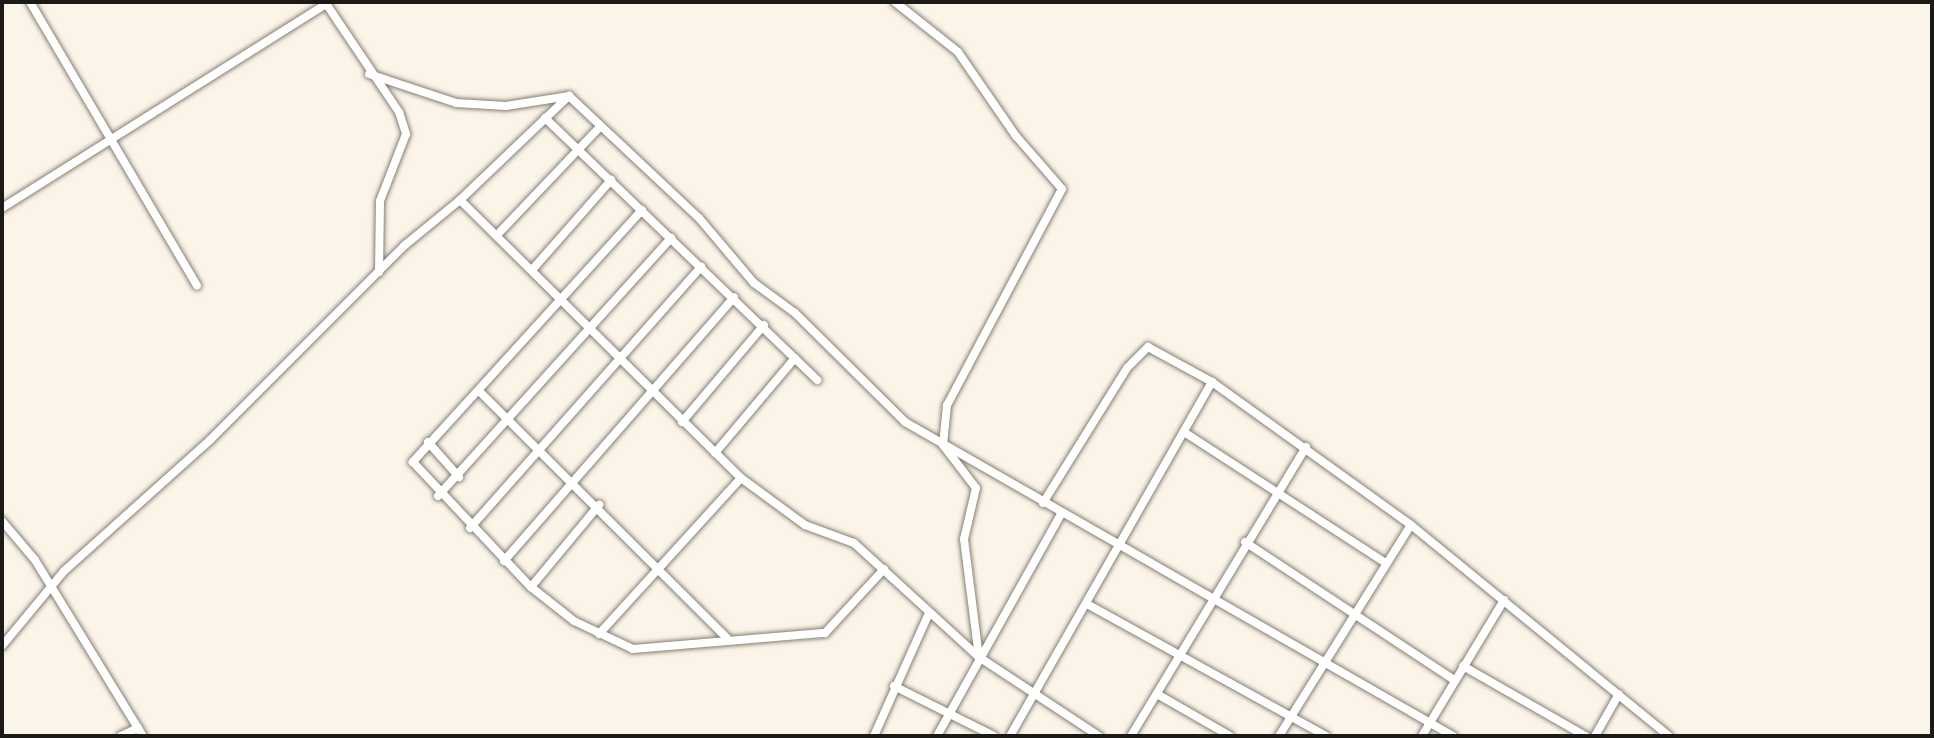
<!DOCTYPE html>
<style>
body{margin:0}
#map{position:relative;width:1934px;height:738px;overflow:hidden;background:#fbf4e8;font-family:Quicksand,sans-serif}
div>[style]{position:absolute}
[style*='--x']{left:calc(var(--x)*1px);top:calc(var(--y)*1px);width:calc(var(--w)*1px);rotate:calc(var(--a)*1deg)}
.roads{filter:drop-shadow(0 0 2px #857f74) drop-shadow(0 0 2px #857f74)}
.minor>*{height:8px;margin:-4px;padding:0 4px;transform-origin:4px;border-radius:4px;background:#fff}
span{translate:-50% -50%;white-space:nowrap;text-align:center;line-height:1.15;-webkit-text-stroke:7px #fbf4e8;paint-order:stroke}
.frame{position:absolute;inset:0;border:4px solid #1c1a16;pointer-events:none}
</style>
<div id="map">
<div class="roads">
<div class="minor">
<div style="--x:30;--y:2;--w:329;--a:59.5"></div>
<div style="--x:325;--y:2;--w:133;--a:56.1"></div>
<div style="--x:399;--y:112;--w:23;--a:72"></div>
<div style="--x:406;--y:134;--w:72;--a:111.2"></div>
<div style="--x:380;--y:201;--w:71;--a:90.8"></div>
<div style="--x:895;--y:2;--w:80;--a:38.4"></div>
<div style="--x:958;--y:52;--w:102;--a:55.4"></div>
<div style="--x:1016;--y:136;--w:70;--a:49"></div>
<div style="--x:1062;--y:189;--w:245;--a:118"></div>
<div style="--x:947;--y:405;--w:40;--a:95.7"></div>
<div style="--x:943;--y:445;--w:54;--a:52.5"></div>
<div style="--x:976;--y:488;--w:52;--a:103.2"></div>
<div style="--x:964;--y:539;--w:119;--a:82.8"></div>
<div style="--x:979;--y:657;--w:144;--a:33.4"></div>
<div style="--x:369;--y:74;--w:92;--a:18.4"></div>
<div style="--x:456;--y:103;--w:50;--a:3.4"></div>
<div style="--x:506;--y:106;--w:64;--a:-9"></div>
<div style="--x:569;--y:96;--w:178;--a:43.2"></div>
<div style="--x:699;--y:218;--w:85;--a:49.8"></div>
<div style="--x:754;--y:283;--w:51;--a:36.2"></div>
<div style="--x:795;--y:313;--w:155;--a:44.7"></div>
<div style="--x:905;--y:422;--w:632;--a:29.81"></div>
<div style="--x:545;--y:118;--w:378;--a:43.9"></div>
<div style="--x:460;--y:200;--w:151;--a:-43.7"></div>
<div style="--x:2;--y:208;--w:383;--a:-32.2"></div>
<div style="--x:642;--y:210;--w:341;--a:132.3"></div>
<div style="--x:413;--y:462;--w:172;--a:46.7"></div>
<div style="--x:531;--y:587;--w:55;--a:38.3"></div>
<div style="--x:574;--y:621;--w:65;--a:25.4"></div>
<div style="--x:633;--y:649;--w:193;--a:-4.8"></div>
<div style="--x:825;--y:633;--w:87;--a:-47.3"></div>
<div style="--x:498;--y:234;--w:149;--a:-46.4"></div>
<div style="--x:532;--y:270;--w:120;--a:-48.7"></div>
<div style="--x:479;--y:391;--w:350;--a:44.9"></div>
<div style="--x:682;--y:422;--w:127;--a:-49.8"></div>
<div style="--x:1184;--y:432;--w:241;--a:33"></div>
<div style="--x:428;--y:442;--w:47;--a:48.5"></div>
<div style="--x:715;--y:453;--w:124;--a:-49.9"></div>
<div style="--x:438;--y:496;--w:348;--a:-47.9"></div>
<div style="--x:1043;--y:503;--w:159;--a:-58.1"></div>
<div style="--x:1127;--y:368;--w:30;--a:-45"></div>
<div style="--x:1148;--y:347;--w:73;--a:28.7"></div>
<div style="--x:1212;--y:382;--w:245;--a:35.7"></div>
<div style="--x:1411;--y:525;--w:333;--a:39.3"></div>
<div style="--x:2;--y:521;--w:51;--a:49.8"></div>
<div style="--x:35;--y:560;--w:206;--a:58.5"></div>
<div style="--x:470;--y:528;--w:349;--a:-48.5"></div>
<div style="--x:1245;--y:542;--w:250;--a:33.4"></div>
<div style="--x:504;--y:561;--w:350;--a:-48.9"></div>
<div style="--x:531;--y:587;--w:107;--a:-50.3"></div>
<div style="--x:1087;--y:604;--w:273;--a:28.9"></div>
<div style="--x:599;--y:634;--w:211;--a:-47.7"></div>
<div style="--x:2;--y:646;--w:97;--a:-50.4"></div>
<div style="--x:64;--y:571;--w:196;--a:-41.9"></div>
<div style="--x:210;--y:440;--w:276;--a:-45"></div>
<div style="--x:405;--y:245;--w:71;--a:-39.3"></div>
<div style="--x:460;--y:200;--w:395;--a:44.7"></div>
<div style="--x:741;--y:478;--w:79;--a:36.3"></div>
<div style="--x:805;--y:525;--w:52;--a:20.2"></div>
<div style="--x:854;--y:543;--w:169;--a:42.4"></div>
<div style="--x:1463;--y:666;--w:141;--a:29.8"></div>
<div style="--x:894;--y:686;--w:112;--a:26.6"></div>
<div style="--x:1157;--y:694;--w:84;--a:29.9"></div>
<div style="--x:121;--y:736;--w:19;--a:-25"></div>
<div style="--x:874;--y:736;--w:135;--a:-65.9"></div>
<div style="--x:937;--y:736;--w:254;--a:-60.8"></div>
<div style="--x:1010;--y:736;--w:408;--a:-60.3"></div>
<div style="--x:1131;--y:736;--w:338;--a:-58.8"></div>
<div style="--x:1279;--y:736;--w:249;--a:-58"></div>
<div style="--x:1422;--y:736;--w:159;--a:-58.9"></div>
<div style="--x:1595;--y:736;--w:48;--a:-60.3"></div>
</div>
</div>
<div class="frame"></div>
</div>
